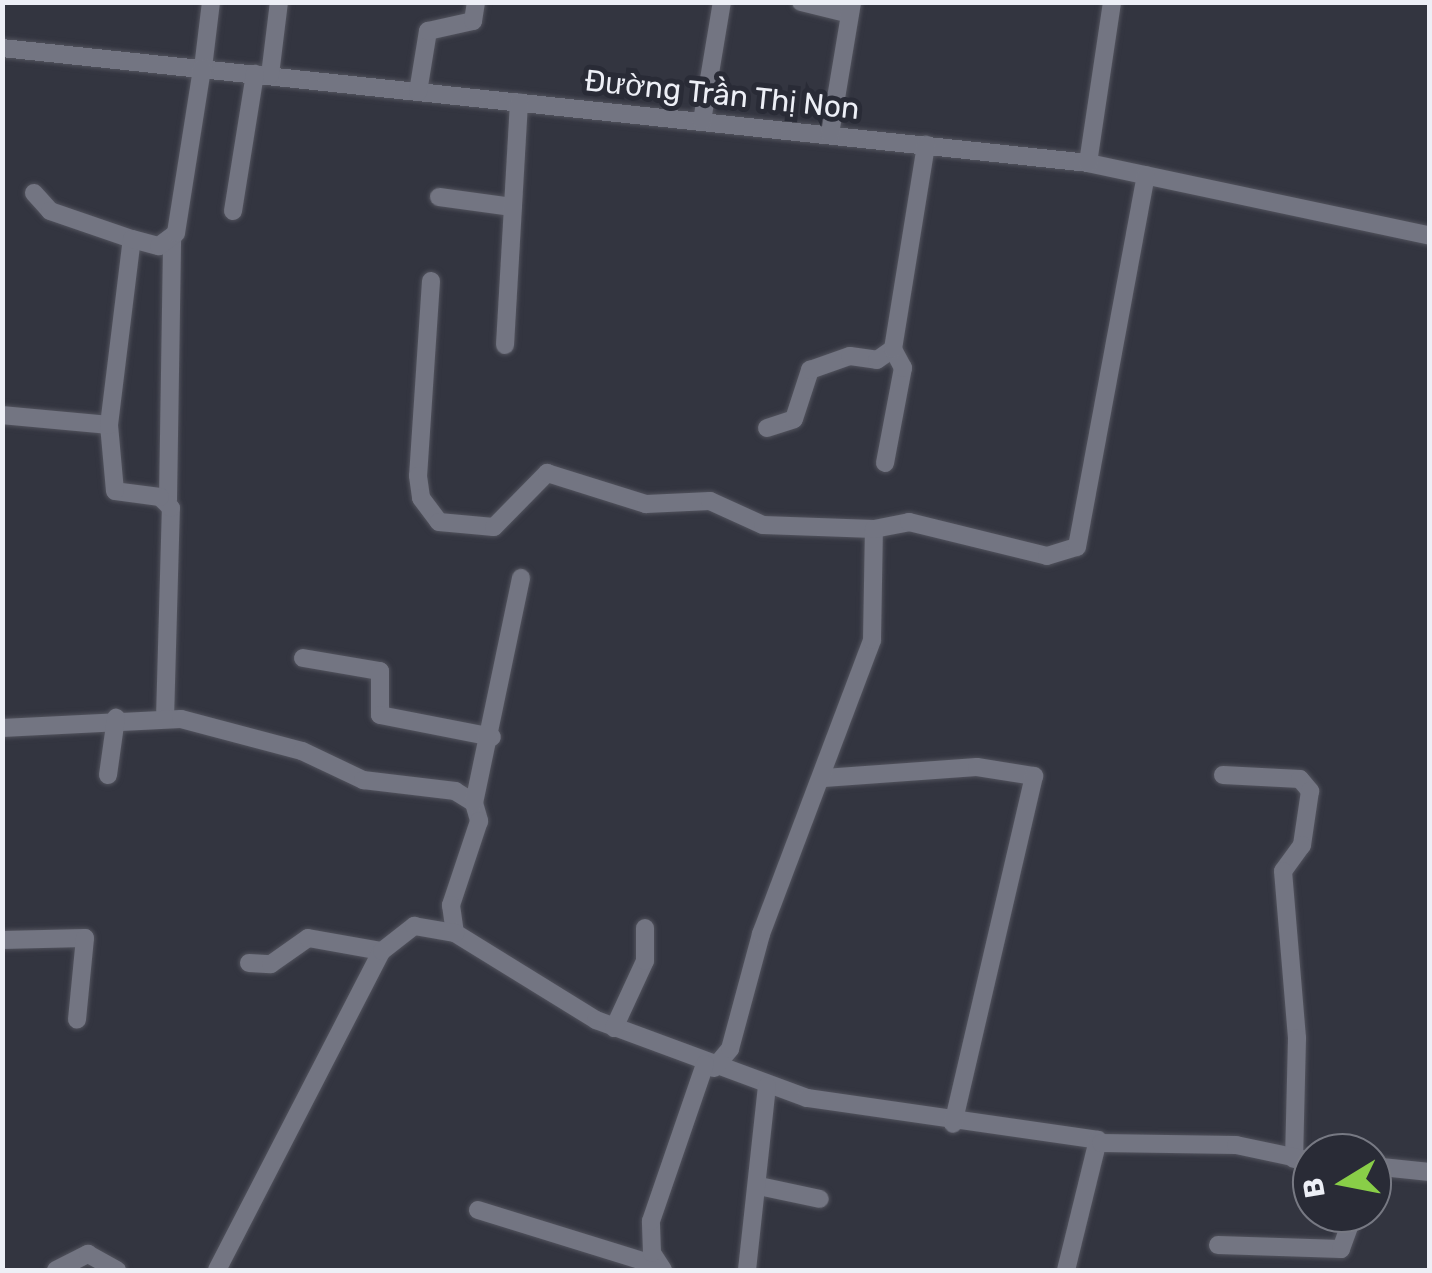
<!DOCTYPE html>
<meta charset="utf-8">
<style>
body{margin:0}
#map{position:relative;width:1432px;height:1273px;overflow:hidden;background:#333540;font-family:Rubik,sans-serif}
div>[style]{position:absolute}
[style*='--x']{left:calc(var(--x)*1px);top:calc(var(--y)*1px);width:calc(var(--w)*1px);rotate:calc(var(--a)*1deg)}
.roads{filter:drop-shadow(0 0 2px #52535d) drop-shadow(0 0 2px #52535d)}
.minor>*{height:18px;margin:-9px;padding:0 9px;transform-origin:9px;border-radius:9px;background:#737582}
span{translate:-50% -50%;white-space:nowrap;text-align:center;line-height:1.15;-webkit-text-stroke:10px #292b36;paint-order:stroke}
.street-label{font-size:30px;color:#edeff6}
.frame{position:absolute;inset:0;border:5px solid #edeff6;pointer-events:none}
.north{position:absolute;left:1292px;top:1133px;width:100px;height:100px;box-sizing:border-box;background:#292b36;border:2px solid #777983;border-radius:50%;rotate:260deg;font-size:28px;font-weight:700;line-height:40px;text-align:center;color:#edeff6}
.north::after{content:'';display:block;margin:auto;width:35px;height:45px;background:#89ce48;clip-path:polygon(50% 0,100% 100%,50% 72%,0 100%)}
</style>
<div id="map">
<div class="roads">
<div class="minor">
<div style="--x:801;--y:2;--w:50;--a:13.8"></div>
<div style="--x:2;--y:48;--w:1092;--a:6.04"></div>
<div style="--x:1088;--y:163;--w:350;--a:12"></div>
<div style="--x:203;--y:68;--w:66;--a:-83.1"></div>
<div style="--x:270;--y:75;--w:74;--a:-83"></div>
<div style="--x:418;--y:92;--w:62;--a:-80.7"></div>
<div style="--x:428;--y:31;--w:46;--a:-12.5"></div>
<div style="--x:473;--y:21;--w:19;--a:-81"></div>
<div style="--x:702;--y:121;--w:121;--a:-80.5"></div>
<div style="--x:830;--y:134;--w:134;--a:-80.5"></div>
<div style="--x:1088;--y:163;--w:163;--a:-81.5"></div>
<div style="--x:34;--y:193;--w:24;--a:48"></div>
<div style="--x:50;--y:211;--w:87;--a:18.9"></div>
<div style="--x:439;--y:197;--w:74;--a:7.8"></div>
<div style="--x:233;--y:211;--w:139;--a:-80.9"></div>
<div style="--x:431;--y:281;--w:195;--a:93.8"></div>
<div style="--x:418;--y:476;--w:22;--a:82"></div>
<div style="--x:421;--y:498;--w:30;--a:53"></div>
<div style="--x:439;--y:522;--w:55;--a:5.2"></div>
<div style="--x:494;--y:527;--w:76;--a:-45.5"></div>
<div style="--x:547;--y:473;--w:104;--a:17.4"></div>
<div style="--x:646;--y:504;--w:64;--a:-2.7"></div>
<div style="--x:710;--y:501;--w:58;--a:24.4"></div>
<div style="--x:763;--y:525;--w:111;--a:2.1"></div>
<div style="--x:505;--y:345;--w:243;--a:-86.7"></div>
<div style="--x:2;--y:415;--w:107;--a:5.3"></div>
<div style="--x:767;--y:428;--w:28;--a:-18"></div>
<div style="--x:794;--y:419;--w:52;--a:-71.9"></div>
<div style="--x:810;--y:370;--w:42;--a:-19.3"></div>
<div style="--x:850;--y:356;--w:27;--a:8"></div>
<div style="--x:877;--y:360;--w:19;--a:-35"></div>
<div style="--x:885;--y:463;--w:97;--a:-79.3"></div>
<div style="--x:903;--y:368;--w:21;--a:-118"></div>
<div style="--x:893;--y:349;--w:207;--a:-80.8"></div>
<div style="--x:168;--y:500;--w:260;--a:-89.1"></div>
<div style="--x:303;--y:658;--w:78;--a:9.6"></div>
<div style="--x:380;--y:671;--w:44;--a:90"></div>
<div style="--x:380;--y:715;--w:114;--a:11.1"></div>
<div style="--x:165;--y:719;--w:211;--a:-88.4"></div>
<div style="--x:171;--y:508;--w:16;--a:-135"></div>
<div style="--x:160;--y:497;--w:45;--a:-172.4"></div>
<div style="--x:115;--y:491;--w:66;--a:-95.2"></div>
<div style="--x:109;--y:425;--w:187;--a:-83"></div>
<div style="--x:132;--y:239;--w:28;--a:15"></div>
<div style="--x:159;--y:246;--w:21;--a:-37"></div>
<div style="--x:176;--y:233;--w:167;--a:-81"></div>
<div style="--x:2;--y:728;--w:179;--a:-2.9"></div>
<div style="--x:181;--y:719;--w:125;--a:14.8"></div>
<div style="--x:302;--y:751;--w:68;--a:25.4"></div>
<div style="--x:363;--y:780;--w:93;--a:6.8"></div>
<div style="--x:455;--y:791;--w:22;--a:32"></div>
<div style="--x:474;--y:803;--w:19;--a:74"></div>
<div style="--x:479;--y:821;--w:89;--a:108.4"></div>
<div style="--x:451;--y:905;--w:28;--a:82"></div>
<div style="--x:455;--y:933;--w:166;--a:31.7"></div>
<div style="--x:596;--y:1020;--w:225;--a:20.3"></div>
<div style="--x:807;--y:1098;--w:294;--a:8.2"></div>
<div style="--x:1098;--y:1140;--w:134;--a:103.8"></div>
<div style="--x:108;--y:775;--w:58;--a:-82"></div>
<div style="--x:1223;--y:775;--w:77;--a:3"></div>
<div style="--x:1300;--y:779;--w:16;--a:50"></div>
<div style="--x:1310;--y:791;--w:55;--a:98.4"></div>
<div style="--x:1302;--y:845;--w:32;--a:126"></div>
<div style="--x:1283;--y:871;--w:168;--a:85.2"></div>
<div style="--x:1297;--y:1038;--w:121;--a:91.4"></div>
<div style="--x:824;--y:778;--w:153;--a:-4.1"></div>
<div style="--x:977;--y:767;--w:58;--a:9"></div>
<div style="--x:1034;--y:776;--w:357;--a:103.1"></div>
<div style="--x:474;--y:803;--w:230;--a:-78.2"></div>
<div style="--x:2;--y:940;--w:83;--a:-1.4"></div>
<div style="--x:85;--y:938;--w:82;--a:95.6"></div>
<div style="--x:249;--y:963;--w:22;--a:3"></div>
<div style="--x:271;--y:964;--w:45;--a:-35.1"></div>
<div style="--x:308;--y:938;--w:75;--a:10"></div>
<div style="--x:614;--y:1028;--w:74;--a:-65.2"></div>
<div style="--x:645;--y:961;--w:33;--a:-90"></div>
<div style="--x:714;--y:1068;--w:25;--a:-50"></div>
<div style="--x:730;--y:1049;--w:119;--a:-74.9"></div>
<div style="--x:761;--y:934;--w:314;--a:-69.3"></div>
<div style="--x:872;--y:640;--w:111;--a:-89"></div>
<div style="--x:874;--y:529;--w:36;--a:-11"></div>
<div style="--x:909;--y:522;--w:142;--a:13.8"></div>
<div style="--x:1047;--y:556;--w:31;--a:-17"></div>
<div style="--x:1077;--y:547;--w:378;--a:-79.5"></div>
<div style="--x:1101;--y:1143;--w:135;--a:0.8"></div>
<div style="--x:1236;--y:1145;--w:78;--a:11.9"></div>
<div style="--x:1372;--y:1166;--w:58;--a:5.9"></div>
<div style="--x:759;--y:1186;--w:62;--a:12"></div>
<div style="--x:478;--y:1210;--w:186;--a:17.2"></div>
<div style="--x:1218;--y:1245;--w:123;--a:1.9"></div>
<div style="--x:1341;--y:1249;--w:38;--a:-70"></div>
<div style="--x:56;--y:1270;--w:36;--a:-27"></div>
<div style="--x:88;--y:1254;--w:33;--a:29"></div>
<div style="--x:217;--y:1270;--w:359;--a:-62.7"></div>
<div style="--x:382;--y:951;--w:41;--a:-38"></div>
<div style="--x:414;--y:926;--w:42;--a:9.7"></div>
<div style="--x:663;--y:1270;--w:20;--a:-123"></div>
<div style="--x:652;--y:1253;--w:32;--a:-92"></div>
<div style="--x:651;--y:1221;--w:166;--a:-71"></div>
<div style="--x:747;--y:1270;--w:185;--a:-83.8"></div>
</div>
</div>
<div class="street-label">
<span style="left:722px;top:95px;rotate:6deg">Đường Trần Thị Non</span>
</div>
<div class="frame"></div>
<div class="north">B</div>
</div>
